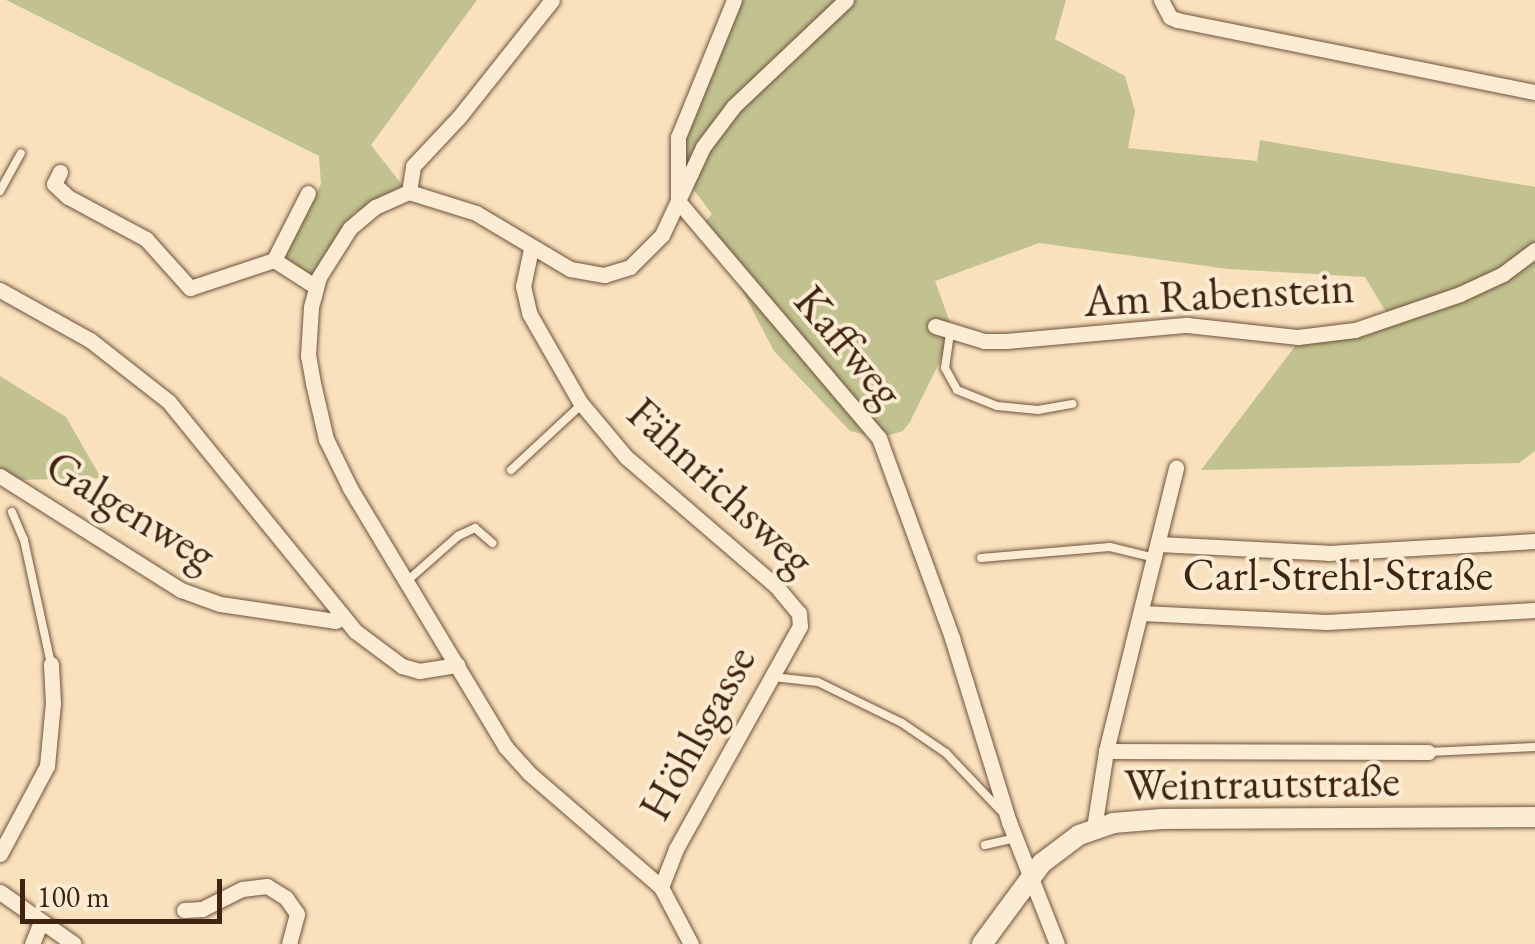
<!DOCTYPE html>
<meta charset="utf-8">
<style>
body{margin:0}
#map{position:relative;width:1535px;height:944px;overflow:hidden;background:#fae1bd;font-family:"EB Garamond",serif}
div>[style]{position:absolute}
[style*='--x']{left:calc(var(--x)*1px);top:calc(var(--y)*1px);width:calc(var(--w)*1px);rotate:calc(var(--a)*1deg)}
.green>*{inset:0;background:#c1c28f}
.roads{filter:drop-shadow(0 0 2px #6f523d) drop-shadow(0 0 2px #6f523d)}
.lane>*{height:8px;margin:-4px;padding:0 4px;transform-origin:4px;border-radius:4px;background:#fcecd4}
.street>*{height:15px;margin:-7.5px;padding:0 7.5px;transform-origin:7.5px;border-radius:7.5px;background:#fcecd4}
.secondary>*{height:20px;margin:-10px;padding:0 10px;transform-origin:10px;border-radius:10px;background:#fcecd4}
span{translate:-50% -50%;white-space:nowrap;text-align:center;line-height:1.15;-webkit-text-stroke:8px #fcecd4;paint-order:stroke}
.street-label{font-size:45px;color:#412312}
.scale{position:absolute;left:20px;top:879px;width:202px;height:45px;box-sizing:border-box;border:5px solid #412312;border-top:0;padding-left:12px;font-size:30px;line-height:35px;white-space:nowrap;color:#412312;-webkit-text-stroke:8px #fcecd4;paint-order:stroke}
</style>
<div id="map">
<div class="green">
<i style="clip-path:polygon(6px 0,477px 0,371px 145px,403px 186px,354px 213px,311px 278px,283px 256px,321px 184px,319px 156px)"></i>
<i style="clip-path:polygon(738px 0,1066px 0,1055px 39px,1125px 76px,1135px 111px,1128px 148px,1257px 161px,1260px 140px,1535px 187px,1535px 451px,1519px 463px,1201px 470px,1299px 341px,1389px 317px,1365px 277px,1228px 269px,1039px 243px,935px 281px,953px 331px,948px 331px,943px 355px,910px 422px,903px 431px,879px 438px,850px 431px,774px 351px,706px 221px,712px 214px,681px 173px,688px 116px)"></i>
<i style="clip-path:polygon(0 376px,66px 417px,101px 478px,16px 480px,0 470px)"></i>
</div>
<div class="roads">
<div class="lane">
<i style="--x:0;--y:191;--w:43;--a:-61.1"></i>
<i style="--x:950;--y:333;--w:35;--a:98"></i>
<i style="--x:945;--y:368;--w:25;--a:61"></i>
<i style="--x:957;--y:390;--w:43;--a:21.8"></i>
<i style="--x:997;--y:406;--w:41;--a:5.6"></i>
<i style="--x:1038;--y:410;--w:35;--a:-10"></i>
<i style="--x:511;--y:470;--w:97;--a:-42.9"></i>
<i style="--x:12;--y:512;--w:30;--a:67"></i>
<i style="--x:24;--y:540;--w:127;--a:77.7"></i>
<i style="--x:981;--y:558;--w:129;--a:-4.9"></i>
<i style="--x:1110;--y:547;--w:46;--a:13.7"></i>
<i style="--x:407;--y:581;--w:68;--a:-41.4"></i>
<i style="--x:458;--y:536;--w:19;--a:-25"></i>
<i style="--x:475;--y:528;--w:23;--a:41"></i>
<i style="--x:773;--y:677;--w:45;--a:6.3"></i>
<i style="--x:818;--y:682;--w:93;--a:26"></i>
<i style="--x:902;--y:723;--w:53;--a:34.3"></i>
<i style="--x:946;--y:753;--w:79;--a:46.5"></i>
<i style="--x:1428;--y:752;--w:107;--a:-2.7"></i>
<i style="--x:985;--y:845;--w:31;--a:-13"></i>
</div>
<div class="street">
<i style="--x:734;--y:0;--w:148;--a:112.2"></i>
<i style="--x:678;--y:137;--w:64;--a:90"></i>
<i style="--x:678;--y:201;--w:311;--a:49.7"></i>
<i style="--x:879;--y:438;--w:213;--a:69.9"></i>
<i style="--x:952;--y:638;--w:193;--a:72.8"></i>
<i style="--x:1009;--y:822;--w:131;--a:68.5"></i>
<i style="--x:1161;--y:0;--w:19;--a:62"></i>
<i style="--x:1170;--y:17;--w:8;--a:23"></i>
<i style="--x:1177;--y:20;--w:365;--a:11.4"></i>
<i style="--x:60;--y:172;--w:13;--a:117"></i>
<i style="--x:54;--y:184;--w:19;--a:43"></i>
<i style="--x:68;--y:197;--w:89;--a:28.3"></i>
<i style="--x:146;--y:239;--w:66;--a:48.1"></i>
<i style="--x:190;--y:288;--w:89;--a:-18.4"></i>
<i style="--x:274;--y:260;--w:50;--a:32.7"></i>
<i style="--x:409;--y:192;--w:26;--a:-81"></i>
<i style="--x:413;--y:166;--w:67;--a:-46.8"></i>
<i style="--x:459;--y:117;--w:149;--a:-51.5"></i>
<i style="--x:531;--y:249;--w:38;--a:102"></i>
<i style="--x:523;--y:286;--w:28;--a:77"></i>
<i style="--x:529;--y:313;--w:103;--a:60.2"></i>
<i style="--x:580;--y:402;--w:72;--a:50.1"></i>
<i style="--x:626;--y:457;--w:198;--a:40.7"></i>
<i style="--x:776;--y:586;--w:35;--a:50"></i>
<i style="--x:799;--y:613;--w:13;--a:86"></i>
<i style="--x:800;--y:626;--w:255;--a:119.1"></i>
<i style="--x:676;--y:849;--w:41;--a:111.5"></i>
<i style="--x:274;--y:260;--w:75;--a:-63.1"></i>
<i style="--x:0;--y:290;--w:103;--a:29.1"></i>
<i style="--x:90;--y:340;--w:100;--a:38.1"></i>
<i style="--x:169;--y:402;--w:295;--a:50.9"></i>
<i style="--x:355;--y:631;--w:59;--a:36.7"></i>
<i style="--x:402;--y:666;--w:18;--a:16"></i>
<i style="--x:419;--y:671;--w:39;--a:-9"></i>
<i style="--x:935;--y:326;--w:51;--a:17"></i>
<i style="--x:984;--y:341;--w:22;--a:0"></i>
<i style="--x:1006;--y:341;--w:182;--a:-5.1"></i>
<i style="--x:1187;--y:325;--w:112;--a:6.2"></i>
<i style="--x:1298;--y:337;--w:57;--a:-7"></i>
<i style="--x:1355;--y:330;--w:111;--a:-18.9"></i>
<i style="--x:1460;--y:294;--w:47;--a:-24.9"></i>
<i style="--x:1503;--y:274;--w:40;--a:-37"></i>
<i style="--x:0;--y:476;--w:214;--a:32.2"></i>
<i style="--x:181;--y:590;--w:41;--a:19.7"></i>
<i style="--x:220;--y:604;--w:116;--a:8.4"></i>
<i style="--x:335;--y:621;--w:9;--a:-21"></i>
<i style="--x:1159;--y:544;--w:169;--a:3"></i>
<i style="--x:1328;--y:553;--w:207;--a:-3.3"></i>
<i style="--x:1142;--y:613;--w:185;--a:2.8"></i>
<i style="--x:1327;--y:622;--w:208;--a:-3.3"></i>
<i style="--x:1106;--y:751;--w:322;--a:0.2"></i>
<i style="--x:1094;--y:828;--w:78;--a:-81.1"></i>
<i style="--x:1106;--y:751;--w:292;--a:-76.1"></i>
<i style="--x:0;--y:854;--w:100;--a:-61.9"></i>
<i style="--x:47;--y:766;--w:63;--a:-84.6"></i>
<i style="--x:53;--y:703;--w:39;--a:-93"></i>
<i style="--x:0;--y:892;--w:90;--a:35.1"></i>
<i style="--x:184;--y:910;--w:18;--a:-3"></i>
<i style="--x:202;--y:909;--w:45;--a:-26.6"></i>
<i style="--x:242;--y:889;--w:25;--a:-7"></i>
<i style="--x:267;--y:886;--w:22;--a:32"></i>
<i style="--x:286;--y:898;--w:19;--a:55"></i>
<i style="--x:297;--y:914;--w:31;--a:105"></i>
<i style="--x:32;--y:944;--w:24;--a:-68"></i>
<i style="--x:691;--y:944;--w:64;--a:-117.8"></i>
<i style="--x:661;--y:887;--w:174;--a:-139.2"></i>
<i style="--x:529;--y:773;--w:36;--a:-132"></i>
<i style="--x:505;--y:746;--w:301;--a:-121"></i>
<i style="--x:350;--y:488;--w:55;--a:-116.1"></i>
<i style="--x:326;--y:439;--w:57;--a:-103.1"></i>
<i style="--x:313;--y:383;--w:27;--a:-100"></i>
<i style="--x:308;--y:356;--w:49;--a:-86.5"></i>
<i style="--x:311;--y:307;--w:31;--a:-75"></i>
<i style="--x:319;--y:277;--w:58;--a:-57.7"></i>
<i style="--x:350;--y:228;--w:33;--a:-40"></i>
<i style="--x:375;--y:207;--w:37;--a:-24"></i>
<i style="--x:409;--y:192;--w:70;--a:17.4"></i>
<i style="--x:476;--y:213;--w:109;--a:30.8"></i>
<i style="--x:570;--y:269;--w:35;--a:10"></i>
<i style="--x:604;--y:275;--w:27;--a:-17"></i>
<i style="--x:630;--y:267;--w:45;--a:-45"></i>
<i style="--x:662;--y:235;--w:97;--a:-65"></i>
<i style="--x:703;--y:147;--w:51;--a:-52.9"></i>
<i style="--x:734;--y:106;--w:154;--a:-43.4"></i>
</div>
<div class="secondary">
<i style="--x:982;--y:944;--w:101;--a:-53.5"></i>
<i style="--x:1042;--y:863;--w:46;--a:-37.1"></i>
<i style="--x:1079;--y:835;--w:36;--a:-19"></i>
<i style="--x:1113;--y:823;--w:49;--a:-4.7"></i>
<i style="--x:1162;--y:819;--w:373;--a:-0.3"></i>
</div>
</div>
<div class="street-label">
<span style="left:1219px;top:294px;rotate:-3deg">Am Rabenstein</span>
<span style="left:849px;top:346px;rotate:50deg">Kaffweg</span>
<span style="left:721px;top:486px;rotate:43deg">Fähnrichsweg</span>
<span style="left:131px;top:510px;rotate:31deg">Galgenweg</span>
<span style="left:1338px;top:575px">Carl-Strehl-Straße</span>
<span style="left:697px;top:733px;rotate:-61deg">Höhlsgasse</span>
<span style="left:1262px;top:783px;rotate:-1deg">Weintrautstraße</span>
</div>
<div class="scale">100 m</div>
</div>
